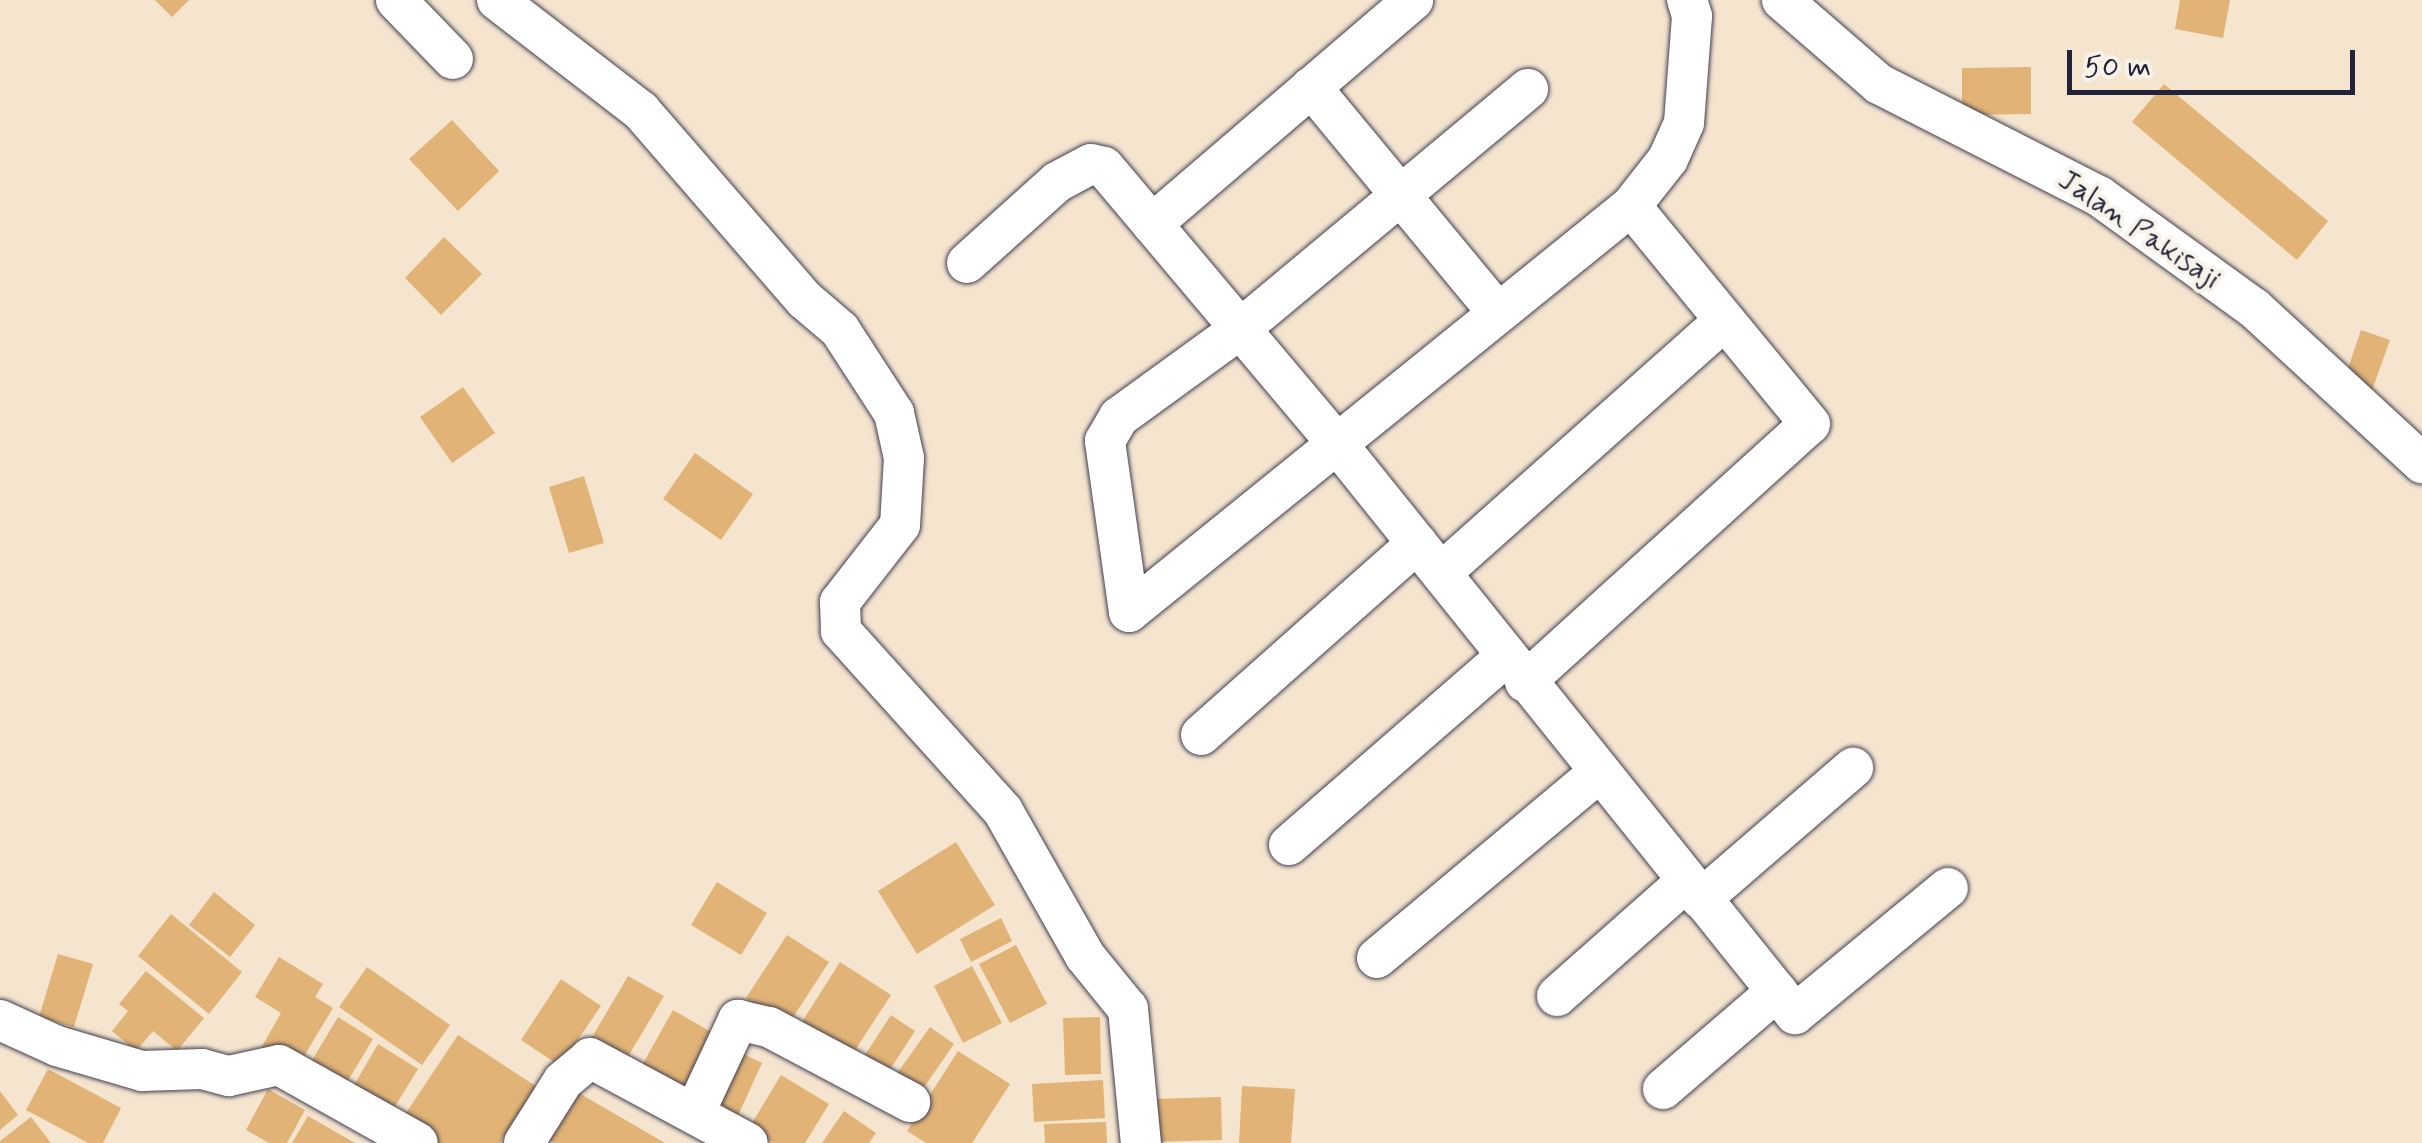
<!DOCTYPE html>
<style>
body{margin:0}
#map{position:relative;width:2422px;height:1143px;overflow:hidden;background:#f5e5cf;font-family:Mynerve,sans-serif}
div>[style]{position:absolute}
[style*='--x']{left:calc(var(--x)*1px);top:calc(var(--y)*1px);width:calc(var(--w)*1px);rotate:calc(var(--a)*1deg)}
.building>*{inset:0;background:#e1b376}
.roads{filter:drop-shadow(0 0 2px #423f51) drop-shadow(0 0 2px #423f51)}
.minor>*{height:40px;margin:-20px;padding:0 20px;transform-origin:20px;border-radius:20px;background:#fff}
span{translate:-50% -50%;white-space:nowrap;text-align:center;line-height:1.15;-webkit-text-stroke:8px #f7f3e8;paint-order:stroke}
.street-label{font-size:30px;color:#22223b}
.scale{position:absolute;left:2067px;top:50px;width:288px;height:45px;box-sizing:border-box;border:5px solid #22223b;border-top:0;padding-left:12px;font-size:30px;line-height:35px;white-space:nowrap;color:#22223b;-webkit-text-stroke:8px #f7f3e8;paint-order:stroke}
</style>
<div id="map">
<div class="building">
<i style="clip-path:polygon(155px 0,189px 0,172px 17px)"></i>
<i style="clip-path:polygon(2180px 0,2230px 0,2223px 38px,2175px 29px)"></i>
<i style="clip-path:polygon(2031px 67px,2031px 114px,1962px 115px,1962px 68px)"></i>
<i style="clip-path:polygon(2164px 84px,2328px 221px,2297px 260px,2132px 122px)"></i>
<i style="clip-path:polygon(452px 120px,499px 171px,458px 211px,409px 159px)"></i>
<i style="clip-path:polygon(444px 237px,482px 274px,441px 315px,405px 278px)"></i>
<i style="clip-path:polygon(2361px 330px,2390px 340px,2371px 393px,2343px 383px)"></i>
<i style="clip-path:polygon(463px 387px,495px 433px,452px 463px,420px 417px)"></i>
<i style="clip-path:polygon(695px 453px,753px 494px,721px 540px,663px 499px)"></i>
<i style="clip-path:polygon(584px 476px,604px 543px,569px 553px,549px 487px)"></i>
<i style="clip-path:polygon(956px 842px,995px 905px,917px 954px,878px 891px)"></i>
<i style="clip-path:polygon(717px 882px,767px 913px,741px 955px,691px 925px)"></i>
<i style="clip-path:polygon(214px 892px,255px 925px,230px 957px,189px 925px)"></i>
<i style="clip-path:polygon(171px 914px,242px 972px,209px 1014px,138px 956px)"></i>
<i style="clip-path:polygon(1001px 918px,1012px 941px,971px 962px,960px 939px)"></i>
<i style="clip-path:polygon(787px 935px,829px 962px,788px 1025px,746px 998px)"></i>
<i style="clip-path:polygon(1016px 945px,1047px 1004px,1010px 1023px,979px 964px)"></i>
<i style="clip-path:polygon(58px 954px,93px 964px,74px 1027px,39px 1017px)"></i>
<i style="clip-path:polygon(279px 957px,323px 984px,315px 997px,333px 1008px,295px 1071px,260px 1050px,281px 1013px,255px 997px)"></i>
<i style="clip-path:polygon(840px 962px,891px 995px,850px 1058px,800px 1025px)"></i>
<i style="clip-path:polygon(972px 966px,1002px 1023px,963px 1043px,934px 986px)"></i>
<i style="clip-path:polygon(367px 967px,450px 1025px,422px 1065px,339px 1007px)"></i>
<i style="clip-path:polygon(146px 971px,204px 1018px,177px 1051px,153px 1031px,136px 1051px,112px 1031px,128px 1011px,119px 1004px)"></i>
<i style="clip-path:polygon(628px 976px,664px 996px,626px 1060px,591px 1039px)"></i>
<i style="clip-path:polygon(561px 979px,601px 1006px,560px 1066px,521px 1040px)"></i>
<i style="clip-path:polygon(673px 1010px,720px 1037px,688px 1094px,641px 1067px)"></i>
<i style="clip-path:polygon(891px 1015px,915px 1031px,884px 1079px,859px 1064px)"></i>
<i style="clip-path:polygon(338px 1017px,373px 1039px,340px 1094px,305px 1072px)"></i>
<i style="clip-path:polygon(1100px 1017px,1101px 1074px,1065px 1075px,1063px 1018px)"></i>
<i style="clip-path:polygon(930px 1027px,954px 1044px,920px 1093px,896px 1075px)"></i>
<i style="clip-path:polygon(458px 1035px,537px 1087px,500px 1143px,437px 1143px,402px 1119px)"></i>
<i style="clip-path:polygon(378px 1044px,418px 1069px,386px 1121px,347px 1097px)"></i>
<i style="clip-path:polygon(729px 1047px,762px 1063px,736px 1120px,704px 1105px)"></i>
<i style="clip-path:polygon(958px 1051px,1010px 1084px,972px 1143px,926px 1143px,907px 1131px)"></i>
<i style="clip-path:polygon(48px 1069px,121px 1108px,103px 1143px,88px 1143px,26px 1110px)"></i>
<i style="clip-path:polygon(781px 1075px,829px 1104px,805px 1143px,773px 1143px,749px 1128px)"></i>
<i style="clip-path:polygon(1103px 1080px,1105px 1118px,1034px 1122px,1032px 1084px)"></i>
<i style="clip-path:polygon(565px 1085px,665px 1143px,554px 1143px,537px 1133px)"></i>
<i style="clip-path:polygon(1242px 1086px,1295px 1089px,1291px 1143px,1239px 1143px)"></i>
<i style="clip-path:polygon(268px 1089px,305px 1110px,287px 1143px,269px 1143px,246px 1130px)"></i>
<i style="clip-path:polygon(0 1091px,18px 1115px,0 1130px)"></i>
<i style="clip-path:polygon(1221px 1097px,1222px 1140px,1153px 1142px,1152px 1099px)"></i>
<i style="clip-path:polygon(844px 1111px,876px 1133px,869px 1143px,822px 1143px)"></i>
<i style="clip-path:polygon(308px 1116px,355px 1143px,292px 1143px)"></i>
<i style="clip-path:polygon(31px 1117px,51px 1143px,0 1143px,0 1141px)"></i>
<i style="clip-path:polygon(1106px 1122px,1107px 1143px,1045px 1143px,1044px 1124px)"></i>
</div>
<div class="roads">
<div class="minor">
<i style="--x:396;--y:0;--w:82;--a:46"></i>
<i style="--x:497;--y:0;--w:182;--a:37.6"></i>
<i style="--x:641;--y:111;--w:250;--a:49.1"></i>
<i style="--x:805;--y:300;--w:46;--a:40.6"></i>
<i style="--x:840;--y:330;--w:99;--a:57"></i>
<i style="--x:894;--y:413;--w:46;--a:77.5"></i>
<i style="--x:904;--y:458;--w:67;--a:93.4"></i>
<i style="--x:900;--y:525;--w:98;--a:127.9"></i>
<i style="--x:840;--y:602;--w:29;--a:88"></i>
<i style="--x:841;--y:631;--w:242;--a:48"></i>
<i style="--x:1003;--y:811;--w:167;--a:60.5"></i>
<i style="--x:1085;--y:956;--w:68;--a:50.9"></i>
<i style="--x:1128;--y:1009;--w:135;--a:84.5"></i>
<i style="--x:1782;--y:0;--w:128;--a:40.9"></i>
<i style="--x:1879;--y:84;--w:247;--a:27"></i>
<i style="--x:2099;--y:196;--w:191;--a:35.9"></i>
<i style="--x:2254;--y:308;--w:229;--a:42.7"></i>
<i style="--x:1311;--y:87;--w:292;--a:50.4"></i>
<i style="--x:1152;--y:224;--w:344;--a:-40.6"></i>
<i style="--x:967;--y:263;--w:121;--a:-42"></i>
<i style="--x:1057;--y:182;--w:38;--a:-28"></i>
<i style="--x:1091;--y:164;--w:13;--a:13"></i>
<i style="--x:1104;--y:167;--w:363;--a:49.9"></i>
<i style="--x:1338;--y:445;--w:730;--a:51.23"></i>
<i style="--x:1795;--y:1014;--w:198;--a:-39.5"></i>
<i style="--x:1441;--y:573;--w:379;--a:-41.7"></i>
<i style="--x:1129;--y:612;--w:646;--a:-38.96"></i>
<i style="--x:1631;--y:206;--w:60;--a:-51.8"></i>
<i style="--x:1668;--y:159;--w:39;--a:-66"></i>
<i style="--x:1684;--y:123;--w:107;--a:-85.7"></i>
<i style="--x:1692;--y:16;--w:17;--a:-107"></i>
<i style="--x:1129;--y:612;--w:173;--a:-98"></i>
<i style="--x:1105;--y:441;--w:28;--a:-60"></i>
<i style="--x:1119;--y:417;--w:150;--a:-36"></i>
<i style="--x:1240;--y:329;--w:375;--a:-39.8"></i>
<i style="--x:1525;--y:682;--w:384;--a:-42.2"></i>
<i style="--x:1810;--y:424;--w:282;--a:-129.4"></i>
<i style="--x:1201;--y:735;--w:289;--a:-41.6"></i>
<i style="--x:1289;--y:845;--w:286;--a:-41"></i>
<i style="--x:1701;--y:899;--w:201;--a:-40.8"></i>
<i style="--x:1377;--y:958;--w:287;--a:-39.9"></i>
<i style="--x:1557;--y:996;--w:172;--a:-41.5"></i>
<i style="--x:0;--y:1020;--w:63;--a:24.5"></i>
<i style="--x:57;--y:1046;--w:89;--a:16.4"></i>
<i style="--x:142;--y:1071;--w:60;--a:-1.9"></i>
<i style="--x:202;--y:1069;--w:28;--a:15"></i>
<i style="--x:229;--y:1076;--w:51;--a:-12.4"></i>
<i style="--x:279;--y:1065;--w:159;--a:29.3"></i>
<i style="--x:1663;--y:1089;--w:150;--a:-40.7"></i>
<i style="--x:695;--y:1112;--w:102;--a:-64.9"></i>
<i style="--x:738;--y:1020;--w:32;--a:13"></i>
<i style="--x:769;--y:1027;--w:160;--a:28"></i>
<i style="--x:524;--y:1143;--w:73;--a:-57.8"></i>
<i style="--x:563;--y:1081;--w:35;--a:-40"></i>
<i style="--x:590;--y:1058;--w:179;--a:28.3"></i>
</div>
</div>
<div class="street-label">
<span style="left:2139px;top:230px;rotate:34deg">Jalan Pakisaji</span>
</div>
<div class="scale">50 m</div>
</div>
